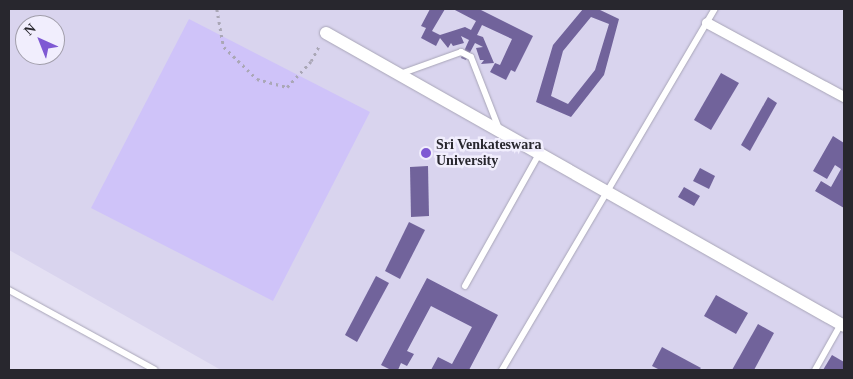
<!DOCTYPE html>
<style>
body{margin:0}
#map{position:relative;width:853px;height:379px;overflow:hidden;background:#e4e0f3;font-family:"Times New Roman",serif}
div>[style]{position:absolute}
[style*='--x']{left:calc(var(--x)*1px);top:calc(var(--y)*1px);width:calc(var(--w)*1px);rotate:calc(var(--a)*1deg)}
.built>*{inset:0;background:#d9d4ee}
.green>*{inset:0;background:#cfc3f9}
.building>*{inset:0;background:#71639b}
.path>*{height:2.5px;margin-top:-1.25px;transform-origin:0;background:repeating-linear-gradient(90deg,#aaa7b6 0 2.5px,transparent 0 6.5px)}
.roads{filter:drop-shadow(0 0 1px #a8a5b7) drop-shadow(0 0 1px #a8a5b7)}
.service>*{height:6px;margin:-3px;padding:0 3px;transform-origin:3px;border-radius:3px;background:#fff}
.pedestrian>*{height:10px;margin:-5px;padding:0 5px;transform-origin:5px;border-radius:5px;background:#fff}
.minor>*{height:12px;margin:-6px;padding:0 6px;transform-origin:6px;border-radius:6px;background:#fff}
.dots>*{width:14px;height:14px;translate:-50% -50%;box-sizing:border-box;border:2px solid #f1eefd;border-radius:50%}
span{translate:-50% -50%;white-space:nowrap;text-align:center;line-height:1.15;-webkit-text-stroke:5px #f1eefd;paint-order:stroke}
.poi-label{font-size:14px;color:#28272e;font-weight:700}
.left{translate:0 -50%;text-align:left}
.frame{position:absolute;inset:0;border:10px solid #28272e;pointer-events:none}
.north{position:absolute;left:15px;top:15px;width:50px;height:50px;box-sizing:border-box;background:#f1eefd;border:1px solid #a19eaa;border-radius:50%;rotate:316deg;font-size:14px;font-weight:700;line-height:20px;text-align:center;color:#28272e}
.north::after{content:'';display:block;margin:auto;width:18px;height:22px;background:#7f59d3;clip-path:polygon(50% 0,100% 100%,50% 72%,0 100%)}
</style>
<div id="map">
<div class="built">
<i style="clip-path:polygon(evenodd,9px 9px,844px 9px,844px 370px,221px 370px,9px 250px,9px 9px,25px 25px,55px 25px,55px 55px,25px 55px,25px 25px)"></i>
</div>
<div class="green">
<i style="clip-path:polygon(189px 19px,370px 112px,273px 301px,91px 208px)"></i>
</div>
<div class="building">
<i style="clip-path:polygon(430px 9px,445px 9px,432px 31px,440px 35px,465px 27px,471px 30px,476px 21px,453px 9px,479px 9px,533px 36px,515px 72px,511px 70px,506px 80px,490px 72px,495px 63px,500px 65px,512px 39px,482px 25px,477px 35px,483px 37px,494px 63px,481px 64px,484px 60px,480px 60px,476px 48px,483px 47px,475px 43px,466px 60px,461px 58px,469px 40px,461px 36px,464px 43px,453px 46px,451px 43px,448px 48px,440px 38px,436px 46px,421px 38px,426px 28px,421px 26px)"></i>
<i style="clip-path:polygon(evenodd,583px 9px,598px 9px,619px 19px,604px 75px,571px 117px,536px 102px,553px 45px,583px 9px,591px 17px,609px 24px,595px 70px,568px 104px,551px 96px,563px 51px,591px 17px)"></i>
<i style="clip-path:polygon(721px 73px,739px 83px,711px 130px,694px 120px)"></i>
<i style="clip-path:polygon(768px 97px,777px 103px,750px 151px,741px 145px)"></i>
<i style="clip-path:polygon(833px 136px,844px 143px,844px 208px,815px 191px,821px 181px,831px 187px,841px 169px,835px 165px,827px 179px,813px 171px)"></i>
<i style="clip-path:polygon(428px 166px,429px 216px,411px 217px,410px 167px)"></i>
<i style="clip-path:polygon(700px 168px,715px 176px,709px 189px,693px 181px)"></i>
<i style="clip-path:polygon(684px 187px,700px 196px,694px 206px,678px 197px)"></i>
<i style="clip-path:polygon(409px 222px,425px 230px,400px 279px,385px 271px)"></i>
<i style="clip-path:polygon(376px 276px,389px 283px,357px 342px,345px 335px)"></i>
<i style="clip-path:polygon(427px 278px,498px 315px,469px 370px,431px 370px,438px 357px,452px 364px,472px 327px,431px 306px,407px 351px,414px 354px,407px 366px,401px 363px,398px 370px,391px 370px,381px 365px)"></i>
<i style="clip-path:polygon(716px 295px,748px 313px,736px 334px,704px 316px)"></i>
<i style="clip-path:polygon(758px 324px,774px 333px,754px 370px,732px 370px)"></i>
<i style="clip-path:polygon(662px 347px,701px 368px,699px 370px,660px 370px,652px 366px)"></i>
<i style="clip-path:polygon(832px 355px,844px 362px,844px 370px,823px 370px)"></i>
</div>
<div class="path">
<i style="--x:217;--y:9;--w:39;--a:80"></i>
<i style="--x:224;--y:47;--w:46;--a:44.1"></i>
<i style="--x:257;--y:79;--w:31;--a:15"></i>
<i style="--x:287;--y:87;--w:35;--a:-47"></i>
<i style="--x:311;--y:61;--w:19;--a:-62"></i>
</div>
<div class="roads">
<div class="service">
<i style="--x:400;--y:74;--w:65;--a:-19.8"></i>
<i style="--x:461;--y:52;--w:11;--a:27"></i>
<i style="--x:471;--y:57;--w:77;--a:68.7"></i>
<i style="--x:465;--y:286;--w:151;--a:-60.7"></i>
<i style="--x:9;--y:290;--w:166;--a:28.7"></i>
<i style="--x:502;--y:370;--w:419;--a:-59.5"></i>
<i style="--x:815;--y:370;--w:55;--a:-60.6"></i>
</div>
<div class="pedestrian">
<i style="--x:707;--y:23;--w:156;--a:28.4"></i>
</div>
<div class="minor">
<i style="--x:326;--y:33;--w:595;--a:29.49"></i>
</div>
</div>
<div class="dots">
<i style="left:426px;top:153px;background:#7f59d3"></i>
</div>
<div class="poi-label">
<span class="left" style="left:436px;top:153px">Sri Venkateswara<br>University</span>
</div>
<div class="frame"></div>
<div class="north">N</div>
</div>
